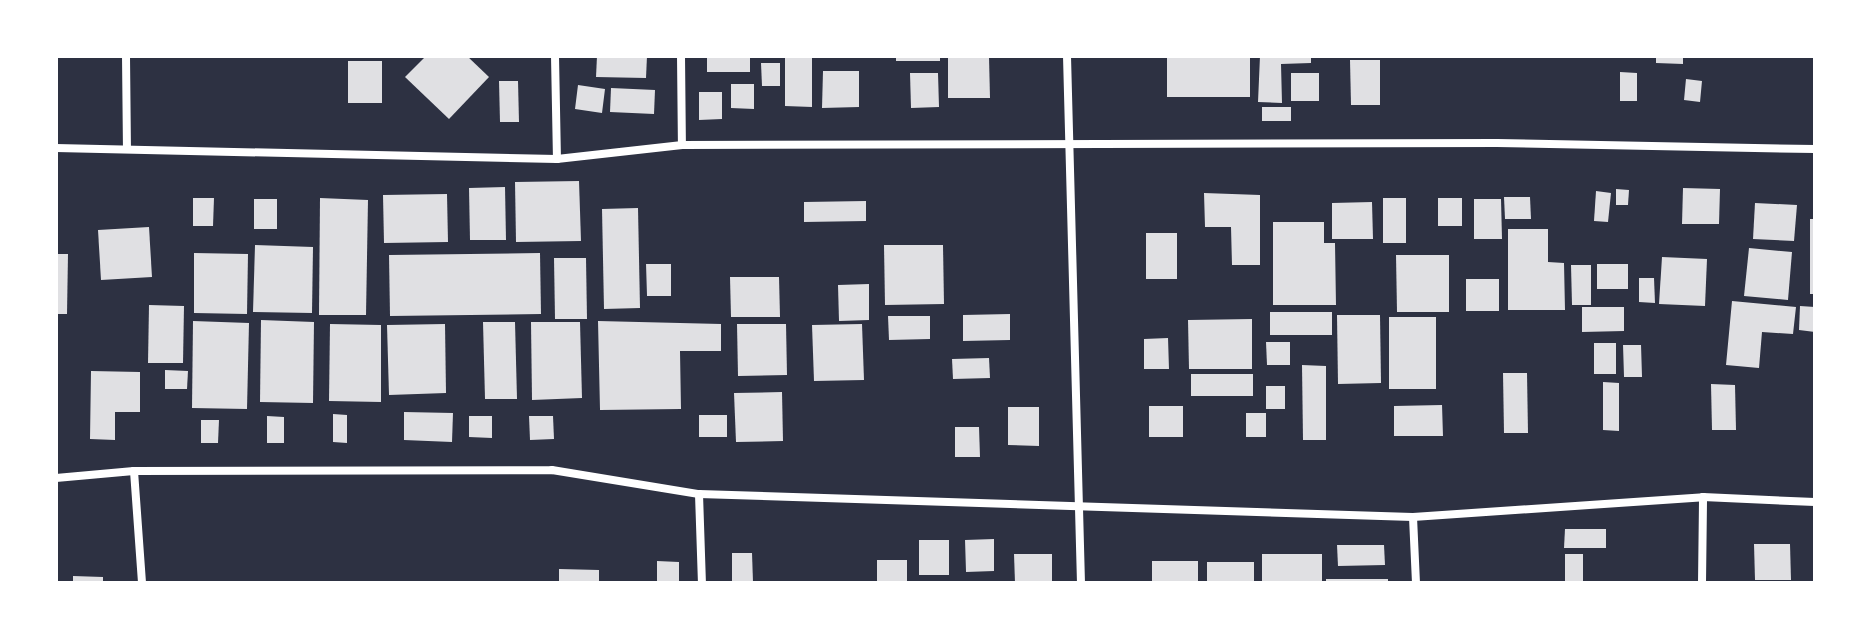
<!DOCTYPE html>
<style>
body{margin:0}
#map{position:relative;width:1871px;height:639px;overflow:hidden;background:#2d3142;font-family:Montserrat,sans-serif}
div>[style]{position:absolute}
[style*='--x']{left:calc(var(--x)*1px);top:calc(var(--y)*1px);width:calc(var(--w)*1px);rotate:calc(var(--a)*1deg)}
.building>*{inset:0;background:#e0e0e3}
.minor>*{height:8px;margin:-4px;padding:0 4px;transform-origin:4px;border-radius:4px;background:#fff}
span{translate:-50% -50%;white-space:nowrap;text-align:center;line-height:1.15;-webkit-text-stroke:6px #fff;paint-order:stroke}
.frame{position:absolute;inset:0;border:58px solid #fff;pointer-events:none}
</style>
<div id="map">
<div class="building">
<i style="clip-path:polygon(426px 56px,467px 56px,489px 77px,449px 119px,405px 77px)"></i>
<i style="clip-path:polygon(597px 56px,647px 56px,646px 78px,596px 77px)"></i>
<i style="clip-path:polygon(707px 56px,750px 56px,750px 72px,707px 72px)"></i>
<i style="clip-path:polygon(785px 56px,812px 56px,812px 107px,785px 106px)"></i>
<i style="clip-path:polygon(896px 56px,940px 56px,940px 61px,896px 61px)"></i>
<i style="clip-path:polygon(1167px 56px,1250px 56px,1250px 97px,1167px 97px)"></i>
<i style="clip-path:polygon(1260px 56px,1311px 56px,1311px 63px,1281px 64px,1282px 103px,1258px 102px)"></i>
<i style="clip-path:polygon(1656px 56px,1683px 56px,1683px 64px,1656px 63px)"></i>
<i style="clip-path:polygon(948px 57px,989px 57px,990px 98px,948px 98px)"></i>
<i style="clip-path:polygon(1350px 60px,1380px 60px,1380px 105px,1351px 105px)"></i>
<i style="clip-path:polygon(348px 61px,382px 61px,382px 103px,348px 103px)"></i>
<i style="clip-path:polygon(761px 63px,780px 63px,780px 86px,762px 86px)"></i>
<i style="clip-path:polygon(823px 71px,859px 71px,859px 107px,822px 108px)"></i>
<i style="clip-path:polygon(1620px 72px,1637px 73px,1637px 101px,1620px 101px)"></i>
<i style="clip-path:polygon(910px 73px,938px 73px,939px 107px,911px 108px)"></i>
<i style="clip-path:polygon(1291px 73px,1319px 73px,1319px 101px,1291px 101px)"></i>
<i style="clip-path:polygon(1686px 79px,1702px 81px,1700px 102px,1684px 100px)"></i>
<i style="clip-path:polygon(499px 81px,518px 81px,519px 122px,500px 122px)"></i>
<i style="clip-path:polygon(731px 84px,754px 84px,754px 109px,731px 108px)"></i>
<i style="clip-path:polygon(578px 85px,605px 89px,602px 113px,575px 109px)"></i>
<i style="clip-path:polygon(611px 88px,655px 90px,654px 114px,610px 112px)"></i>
<i style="clip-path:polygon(699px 92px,722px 92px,722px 119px,699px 120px)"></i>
<i style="clip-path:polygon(1262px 107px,1291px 107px,1291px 121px,1262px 121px)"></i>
<i style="clip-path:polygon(579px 181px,581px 241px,516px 242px,515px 182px)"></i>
<i style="clip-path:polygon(505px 187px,506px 240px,470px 240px,469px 188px)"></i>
<i style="clip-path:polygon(1683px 188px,1720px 189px,1719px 224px,1682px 224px)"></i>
<i style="clip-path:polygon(1616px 189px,1629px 190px,1628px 205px,1616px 205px)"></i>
<i style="clip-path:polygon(1596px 191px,1611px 193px,1608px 222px,1594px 221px)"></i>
<i style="clip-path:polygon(1204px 193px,1260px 195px,1260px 265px,1232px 265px,1231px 227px,1205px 227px)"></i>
<i style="clip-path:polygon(447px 194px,448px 242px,384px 243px,383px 195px)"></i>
<i style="clip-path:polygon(1504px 197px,1530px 197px,1531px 219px,1505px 219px)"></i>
<i style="clip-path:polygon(193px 198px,214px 198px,213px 226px,193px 226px)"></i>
<i style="clip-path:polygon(320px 198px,368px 200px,366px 315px,319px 315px)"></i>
<i style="clip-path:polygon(1383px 198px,1406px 198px,1406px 243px,1383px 243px)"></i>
<i style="clip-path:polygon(1438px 198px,1462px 198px,1462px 226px,1438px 226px)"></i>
<i style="clip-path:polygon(254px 199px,277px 199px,277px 229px,254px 229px)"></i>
<i style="clip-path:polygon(1474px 199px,1501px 199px,1502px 239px,1474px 239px)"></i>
<i style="clip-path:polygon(866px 201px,866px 221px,804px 222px,804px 202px)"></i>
<i style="clip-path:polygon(1372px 202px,1373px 239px,1332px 239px,1332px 203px)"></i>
<i style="clip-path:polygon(1755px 203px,1797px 205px,1794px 241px,1753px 239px)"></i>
<i style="clip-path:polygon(638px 208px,640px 308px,604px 309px,602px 209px)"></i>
<i style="clip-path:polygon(1810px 219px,1815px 219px,1815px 294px,1810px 294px)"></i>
<i style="clip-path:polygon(1273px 222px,1324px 222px,1324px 243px,1335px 243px,1336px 305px,1273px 305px)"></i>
<i style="clip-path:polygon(149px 227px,152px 277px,101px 280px,98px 230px)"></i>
<i style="clip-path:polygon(1508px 229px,1548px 229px,1548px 262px,1564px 263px,1565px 310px,1508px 310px)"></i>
<i style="clip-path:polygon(1146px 233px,1177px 233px,1177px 279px,1146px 279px)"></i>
<i style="clip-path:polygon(255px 245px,313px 247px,312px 313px,253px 312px)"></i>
<i style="clip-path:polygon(884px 245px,943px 245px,944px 304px,885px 305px)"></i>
<i style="clip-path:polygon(1749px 248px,1792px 252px,1788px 300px,1744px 296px)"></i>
<i style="clip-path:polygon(194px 253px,248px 254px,247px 314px,194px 313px)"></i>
<i style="clip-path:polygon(540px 253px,541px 314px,390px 316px,389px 255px)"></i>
<i style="clip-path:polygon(56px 254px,68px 254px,67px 314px,56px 314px)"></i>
<i style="clip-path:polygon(1396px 255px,1449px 255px,1449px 312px,1397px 312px)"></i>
<i style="clip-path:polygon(1662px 257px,1707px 259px,1705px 306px,1659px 304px)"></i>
<i style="clip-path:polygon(554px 258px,586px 258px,587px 319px,555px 319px)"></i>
<i style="clip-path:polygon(646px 264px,671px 264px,671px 296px,647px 296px)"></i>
<i style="clip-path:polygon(1597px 264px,1628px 264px,1628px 289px,1597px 289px)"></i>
<i style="clip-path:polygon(1571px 265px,1591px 265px,1591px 305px,1572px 305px)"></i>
<i style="clip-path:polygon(730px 277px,779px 277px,780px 317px,731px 317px)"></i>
<i style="clip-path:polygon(1639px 278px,1654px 278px,1655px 303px,1639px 302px)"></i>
<i style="clip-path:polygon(1466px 279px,1499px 279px,1499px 311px,1466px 311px)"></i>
<i style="clip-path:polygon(869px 284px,869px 320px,839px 321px,838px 285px)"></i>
<i style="clip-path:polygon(1732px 301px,1796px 307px,1793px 334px,1762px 332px,1759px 368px,1726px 365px)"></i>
<i style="clip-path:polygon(149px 305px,184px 306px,183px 363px,148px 363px)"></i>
<i style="clip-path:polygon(1800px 306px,1815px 307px,1815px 332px,1799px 330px)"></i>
<i style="clip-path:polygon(1582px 307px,1624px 307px,1624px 331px,1582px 332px)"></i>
<i style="clip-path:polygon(1270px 312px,1332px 312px,1332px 335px,1270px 335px)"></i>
<i style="clip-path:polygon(1010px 314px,1010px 340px,963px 341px,963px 315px)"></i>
<i style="clip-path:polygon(1337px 315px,1380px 315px,1381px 383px,1338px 384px)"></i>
<i style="clip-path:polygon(888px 316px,930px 316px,930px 339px,889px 340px)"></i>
<i style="clip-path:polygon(1389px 317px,1436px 317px,1436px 389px,1389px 389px)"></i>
<i style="clip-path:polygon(1252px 319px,1252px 369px,1189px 369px,1188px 320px)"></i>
<i style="clip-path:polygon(261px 320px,314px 322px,313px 403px,260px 402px)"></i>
<i style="clip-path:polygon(193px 321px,249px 323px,247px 409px,192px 408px)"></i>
<i style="clip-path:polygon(598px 321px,721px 324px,721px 351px,680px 351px,681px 409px,600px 410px)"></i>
<i style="clip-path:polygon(483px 322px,515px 322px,517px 399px,485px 399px)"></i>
<i style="clip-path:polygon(531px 322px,580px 322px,582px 398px,532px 400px)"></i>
<i style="clip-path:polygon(330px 324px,381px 325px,381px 402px,329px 401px)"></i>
<i style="clip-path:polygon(445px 324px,446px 393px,389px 395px,387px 325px)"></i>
<i style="clip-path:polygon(737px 324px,786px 324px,787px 375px,738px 376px)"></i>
<i style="clip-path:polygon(862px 324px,864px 380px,814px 381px,812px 325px)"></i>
<i style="clip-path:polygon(1168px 338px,1169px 369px,1144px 369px,1144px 339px)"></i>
<i style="clip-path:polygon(1266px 342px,1290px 342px,1290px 365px,1267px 365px)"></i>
<i style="clip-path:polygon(1594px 343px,1616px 343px,1616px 374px,1594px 374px)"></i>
<i style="clip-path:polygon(1623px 345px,1641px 345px,1642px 377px,1624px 377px)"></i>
<i style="clip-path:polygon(989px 358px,990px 378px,953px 379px,952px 359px)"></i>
<i style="clip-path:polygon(1302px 365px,1326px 366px,1326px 440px,1303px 440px)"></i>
<i style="clip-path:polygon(165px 370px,188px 371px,187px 389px,165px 389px)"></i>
<i style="clip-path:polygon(91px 371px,140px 372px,140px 412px,115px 412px,115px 440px,90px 439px)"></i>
<i style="clip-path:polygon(1503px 373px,1527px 373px,1528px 433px,1504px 433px)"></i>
<i style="clip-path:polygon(1191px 374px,1253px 374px,1253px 396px,1191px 396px)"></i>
<i style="clip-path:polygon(1603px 382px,1619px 383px,1619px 431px,1603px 430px)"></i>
<i style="clip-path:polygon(1711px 384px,1735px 385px,1736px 430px,1712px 430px)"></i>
<i style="clip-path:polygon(1266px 386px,1285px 386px,1285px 409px,1266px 409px)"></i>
<i style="clip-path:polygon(782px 392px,783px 441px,736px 442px,734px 393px)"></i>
<i style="clip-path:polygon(1442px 405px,1443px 436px,1394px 436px,1394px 406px)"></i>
<i style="clip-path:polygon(1149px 406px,1183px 406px,1183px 437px,1149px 437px)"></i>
<i style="clip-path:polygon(1008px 407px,1039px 407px,1039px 446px,1008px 445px)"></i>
<i style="clip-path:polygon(404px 412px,453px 413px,452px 442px,404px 440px)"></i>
<i style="clip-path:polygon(1246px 413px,1266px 413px,1266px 437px,1246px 437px)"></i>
<i style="clip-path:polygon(333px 414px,347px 415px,347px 443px,333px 442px)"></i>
<i style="clip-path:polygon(699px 415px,727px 415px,727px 437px,699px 437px)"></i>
<i style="clip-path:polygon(267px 416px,284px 417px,284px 443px,267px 443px)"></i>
<i style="clip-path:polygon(469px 416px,492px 416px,492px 438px,469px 437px)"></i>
<i style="clip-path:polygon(529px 416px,553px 416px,554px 439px,530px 440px)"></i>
<i style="clip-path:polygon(201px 420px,219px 420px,218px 443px,201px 443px)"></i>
<i style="clip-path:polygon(955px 427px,979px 427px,980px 457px,955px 457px)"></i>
<i style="clip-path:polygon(1565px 529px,1606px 529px,1606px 548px,1564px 548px)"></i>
<i style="clip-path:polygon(994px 539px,994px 571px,966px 572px,965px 540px)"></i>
<i style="clip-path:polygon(919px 540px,949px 540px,949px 575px,919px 575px)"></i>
<i style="clip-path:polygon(1754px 544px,1790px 544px,1791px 580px,1755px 580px)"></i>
<i style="clip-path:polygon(1337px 545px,1384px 545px,1385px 565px,1338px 566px)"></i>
<i style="clip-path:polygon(732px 553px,752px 553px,753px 582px,732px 582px)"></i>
<i style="clip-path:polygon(1014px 554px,1052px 554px,1052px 583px,1015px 583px)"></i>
<i style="clip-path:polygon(1262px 554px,1322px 554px,1322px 583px,1262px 583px)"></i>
<i style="clip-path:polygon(1565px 554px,1583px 554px,1583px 583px,1565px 583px)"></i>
<i style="clip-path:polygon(877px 560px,907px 560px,907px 583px,877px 583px)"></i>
<i style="clip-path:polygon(657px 561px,679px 562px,679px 583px,657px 583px)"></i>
<i style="clip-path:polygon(1152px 561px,1198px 561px,1198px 583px,1152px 583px)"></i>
<i style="clip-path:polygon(1207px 562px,1254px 562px,1254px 583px,1207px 583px)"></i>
<i style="clip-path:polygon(559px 569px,599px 570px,599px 583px,559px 583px)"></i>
<i style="clip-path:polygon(73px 576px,103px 577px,103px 583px,73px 583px)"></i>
<i style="clip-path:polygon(1326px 579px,1388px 579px,1388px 583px,1326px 583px)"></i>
</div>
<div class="minor">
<i style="--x:126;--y:56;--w:92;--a:89.4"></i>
<i style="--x:555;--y:56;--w:103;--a:88.9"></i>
<i style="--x:681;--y:56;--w:89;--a:89.4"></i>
<i style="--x:1067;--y:56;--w:527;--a:88.48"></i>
<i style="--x:56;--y:148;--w:501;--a:1.26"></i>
<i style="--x:557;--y:159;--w:126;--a:-6.4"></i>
<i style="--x:682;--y:145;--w:815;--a:-0.14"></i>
<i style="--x:1497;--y:143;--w:318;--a:1.1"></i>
<i style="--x:134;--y:471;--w:112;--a:85.9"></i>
<i style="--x:56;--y:478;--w:78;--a:-5.1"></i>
<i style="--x:134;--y:471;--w:418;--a:-0.1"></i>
<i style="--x:552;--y:470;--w:149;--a:9.3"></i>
<i style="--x:699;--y:494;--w:714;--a:1.85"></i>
<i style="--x:1413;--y:517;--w:291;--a:-3.9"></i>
<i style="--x:1703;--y:497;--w:112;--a:2.6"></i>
<i style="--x:699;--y:494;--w:89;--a:88.1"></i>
<i style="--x:1413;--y:517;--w:66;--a:87.4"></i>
<i style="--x:1702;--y:583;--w:86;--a:-89.3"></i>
</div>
<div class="frame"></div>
</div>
